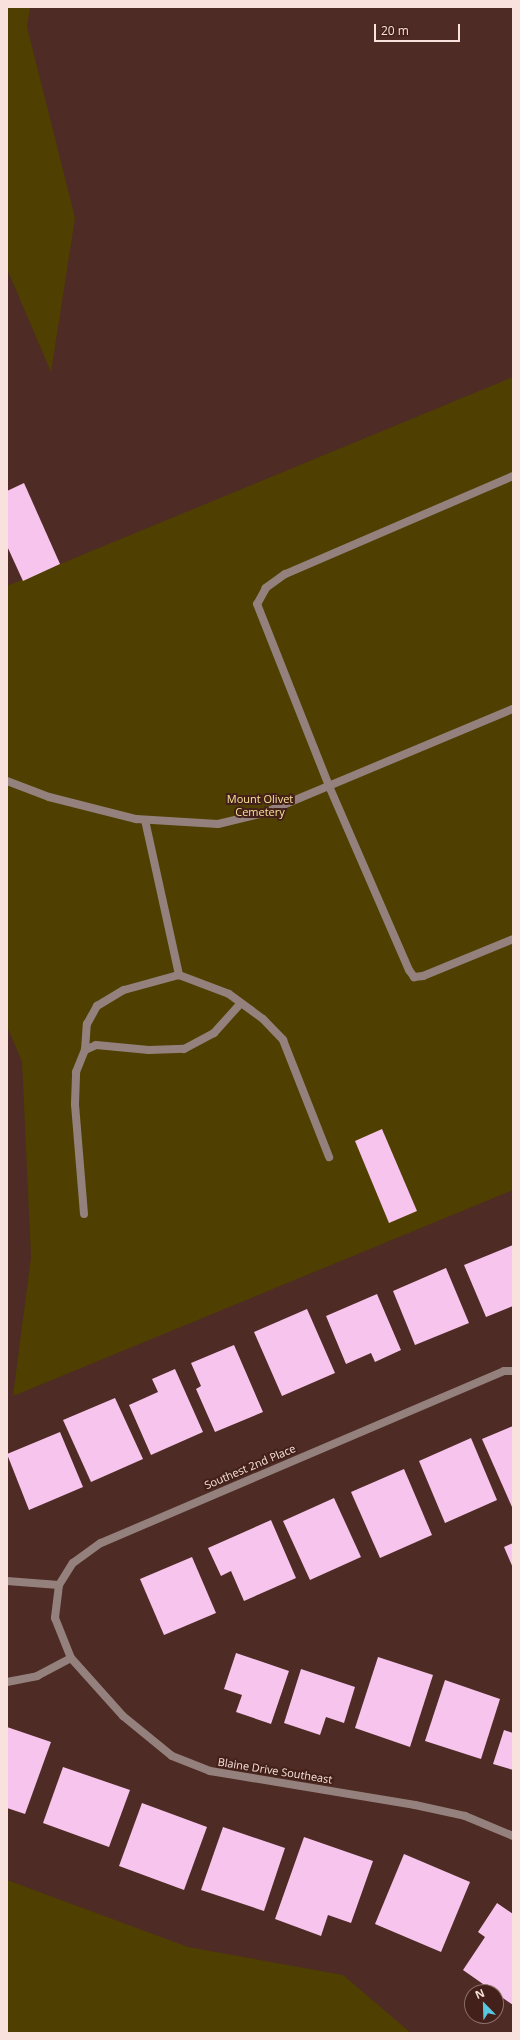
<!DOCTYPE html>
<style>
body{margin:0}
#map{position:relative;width:520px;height:2040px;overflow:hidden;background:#4e2b24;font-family:"Open Sans",sans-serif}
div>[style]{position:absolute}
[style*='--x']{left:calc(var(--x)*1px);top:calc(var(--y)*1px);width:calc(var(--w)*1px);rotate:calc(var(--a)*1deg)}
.green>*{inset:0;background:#4f3f00}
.building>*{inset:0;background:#f6c4ec}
.lane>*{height:8px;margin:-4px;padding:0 4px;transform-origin:4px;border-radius:4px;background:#94817d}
.street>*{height:8px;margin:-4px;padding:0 4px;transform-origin:4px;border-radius:4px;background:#94817d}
span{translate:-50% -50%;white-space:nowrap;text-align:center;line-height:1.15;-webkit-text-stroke:4px #43211a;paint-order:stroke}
.park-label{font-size:11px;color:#f9e298}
.street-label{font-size:11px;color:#f9e2dd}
.frame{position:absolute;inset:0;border:8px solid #f9e2dd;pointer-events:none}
.north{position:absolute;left:464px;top:1984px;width:40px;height:40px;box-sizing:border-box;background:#43211a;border:1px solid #8c6e68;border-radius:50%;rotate:337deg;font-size:11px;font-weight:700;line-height:16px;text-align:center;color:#f9e2dd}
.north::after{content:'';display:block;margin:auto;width:14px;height:18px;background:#56c9e1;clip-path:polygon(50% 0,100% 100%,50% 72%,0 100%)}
.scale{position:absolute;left:374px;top:24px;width:86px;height:18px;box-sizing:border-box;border:2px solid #f9e2dd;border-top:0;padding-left:5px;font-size:12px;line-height:14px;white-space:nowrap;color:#f9e2dd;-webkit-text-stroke:3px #43211a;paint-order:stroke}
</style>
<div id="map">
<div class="green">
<i style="clip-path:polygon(7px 7px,30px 7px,27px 27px,75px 218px,51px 372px,7px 269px)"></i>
<i style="clip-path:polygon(513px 377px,513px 1190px,13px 1396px,31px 1257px,22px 1062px,7px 1026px,7px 586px)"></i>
<i style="clip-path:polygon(7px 1880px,188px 1947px,343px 1975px,411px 2033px,7px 2033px)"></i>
</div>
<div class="building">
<i style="clip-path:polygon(24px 483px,60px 564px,23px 581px,7px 546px,7px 491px)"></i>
<i style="clip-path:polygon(382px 1129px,417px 1211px,389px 1223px,355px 1141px)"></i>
<i style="clip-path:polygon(513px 1245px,513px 1306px,486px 1317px,464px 1265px)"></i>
<i style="clip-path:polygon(446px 1268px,469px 1323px,415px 1345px,393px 1291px)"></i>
<i style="clip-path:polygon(377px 1294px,401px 1350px,375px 1362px,371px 1353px,346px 1364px,326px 1316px)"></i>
<i style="clip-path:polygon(307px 1309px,335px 1373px,282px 1396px,254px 1332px)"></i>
<i style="clip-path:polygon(234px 1345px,263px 1412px,215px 1432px,196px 1389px,201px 1386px,191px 1363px)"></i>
<i style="clip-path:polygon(175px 1369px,203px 1432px,151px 1455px,129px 1405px,158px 1392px,152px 1379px)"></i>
<i style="clip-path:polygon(115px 1398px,143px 1459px,91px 1482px,63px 1420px)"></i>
<i style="clip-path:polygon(513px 1426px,513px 1506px,512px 1507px,482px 1439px)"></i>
<i style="clip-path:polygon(60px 1432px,83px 1487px,29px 1510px,7px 1454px)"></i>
<i style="clip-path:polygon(471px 1438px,497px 1500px,445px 1523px,419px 1461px)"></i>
<i style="clip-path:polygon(404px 1469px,432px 1535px,380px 1558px,351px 1492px)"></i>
<i style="clip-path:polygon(334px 1498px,361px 1557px,310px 1580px,283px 1521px)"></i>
<i style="clip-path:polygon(271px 1520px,296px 1578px,244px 1601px,231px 1571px,221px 1576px,208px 1548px)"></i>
<i style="clip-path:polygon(513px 1543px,513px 1568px,504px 1547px)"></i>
<i style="clip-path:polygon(192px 1557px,216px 1613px,164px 1635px,140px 1579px)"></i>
<i style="clip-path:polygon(236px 1653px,289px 1671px,271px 1724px,236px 1712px,242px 1695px,224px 1689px)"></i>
<i style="clip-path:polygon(378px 1657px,433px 1675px,410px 1747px,355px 1728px)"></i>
<i style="clip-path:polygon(301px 1669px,355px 1687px,344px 1723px,326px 1717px,320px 1735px,284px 1723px)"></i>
<i style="clip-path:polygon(445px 1680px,500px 1699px,481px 1759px,425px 1741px)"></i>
<i style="clip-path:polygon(7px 1727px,51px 1742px,25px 1814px,7px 1808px)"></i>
<i style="clip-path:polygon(504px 1730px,513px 1733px,513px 1770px,493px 1764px)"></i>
<i style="clip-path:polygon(63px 1767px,130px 1790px,109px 1847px,43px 1823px)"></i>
<i style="clip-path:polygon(142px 1803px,207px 1827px,184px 1890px,119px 1866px)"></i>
<i style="clip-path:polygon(223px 1827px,285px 1848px,264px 1911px,201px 1890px)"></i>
<i style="clip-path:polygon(304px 1837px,373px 1861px,351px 1923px,328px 1915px,321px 1936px,275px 1919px)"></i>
<i style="clip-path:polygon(404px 1854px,470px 1882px,441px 1952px,375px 1924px)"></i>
<i style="clip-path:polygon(497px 1903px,513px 1914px,513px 2005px,463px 1970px,485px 1937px,478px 1932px)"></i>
</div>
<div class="lane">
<i style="--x:513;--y:476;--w:248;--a:156.7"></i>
<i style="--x:285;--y:574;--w:24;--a:144"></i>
<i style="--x:266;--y:588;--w:18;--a:119"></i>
<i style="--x:257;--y:604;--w:196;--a:68.4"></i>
<i style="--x:329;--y:786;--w:201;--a:66.5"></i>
<i style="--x:409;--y:970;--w:9;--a:54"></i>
<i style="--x:414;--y:977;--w:9;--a:-6"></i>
<i style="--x:423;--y:976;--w:97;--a:-22.3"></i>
<i style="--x:7;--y:781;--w:45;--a:20.9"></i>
<i style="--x:49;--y:797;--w:90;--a:14.2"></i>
<i style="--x:136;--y:819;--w:82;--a:3.5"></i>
<i style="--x:218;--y:824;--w:47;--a:-13.4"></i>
<i style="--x:264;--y:813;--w:270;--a:-22.7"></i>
<i style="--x:145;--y:820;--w:159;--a:77.6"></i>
<i style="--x:179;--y:975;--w:53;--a:20.8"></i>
<i style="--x:229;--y:994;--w:42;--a:36.3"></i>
<i style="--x:263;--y:1019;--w:29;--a:46"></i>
<i style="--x:283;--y:1040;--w:126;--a:68.5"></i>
<i style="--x:85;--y:1050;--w:26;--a:-86"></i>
<i style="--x:87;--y:1024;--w:21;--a:-61"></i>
<i style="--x:97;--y:1006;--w:31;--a:-31"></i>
<i style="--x:124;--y:990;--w:57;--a:-15.3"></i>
<i style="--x:84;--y:1214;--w:110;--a:-94.7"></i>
<i style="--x:75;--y:1104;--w:32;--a:-88"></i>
<i style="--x:76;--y:1072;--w:24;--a:-68"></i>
<i style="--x:85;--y:1050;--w:12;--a:-24"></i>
<i style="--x:96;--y:1045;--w:53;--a:5.4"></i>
<i style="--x:149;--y:1050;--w:35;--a:-2"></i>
<i style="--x:184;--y:1049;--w:34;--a:-28"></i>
<i style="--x:214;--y:1033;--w:40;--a:-48"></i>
</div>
<div class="street">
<i style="--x:7;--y:1581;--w:52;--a:4.4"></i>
<i style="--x:59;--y:1585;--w:26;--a:-58"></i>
<i style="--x:73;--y:1563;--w:34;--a:-36"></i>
<i style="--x:101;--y:1543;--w:438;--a:-23.1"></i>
<i style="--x:504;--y:1371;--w:9;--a:0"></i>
<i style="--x:59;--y:1585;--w:33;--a:97"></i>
<i style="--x:55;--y:1618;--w:43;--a:68.2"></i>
<i style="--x:71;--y:1658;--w:78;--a:48.1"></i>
<i style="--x:123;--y:1716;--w:63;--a:39.2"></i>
<i style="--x:172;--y:1756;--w:41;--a:21.5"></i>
<i style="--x:210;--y:1771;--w:208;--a:9.4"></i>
<i style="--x:415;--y:1805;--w:51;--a:12.4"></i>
<i style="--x:465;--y:1816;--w:52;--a:22.6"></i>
<i style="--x:7;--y:1682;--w:31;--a:-11"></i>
<i style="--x:37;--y:1676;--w:38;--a:-28"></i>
</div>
<div class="park-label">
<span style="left:260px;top:806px">Mount Olivet<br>Cemetery</span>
</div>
<div class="street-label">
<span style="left:250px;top:1467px;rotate:-23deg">Southest 2nd Place</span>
<span style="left:275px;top:1771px;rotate:9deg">Blaine Drive Southeast</span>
</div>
<div class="frame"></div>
<div class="north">N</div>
<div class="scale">20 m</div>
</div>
